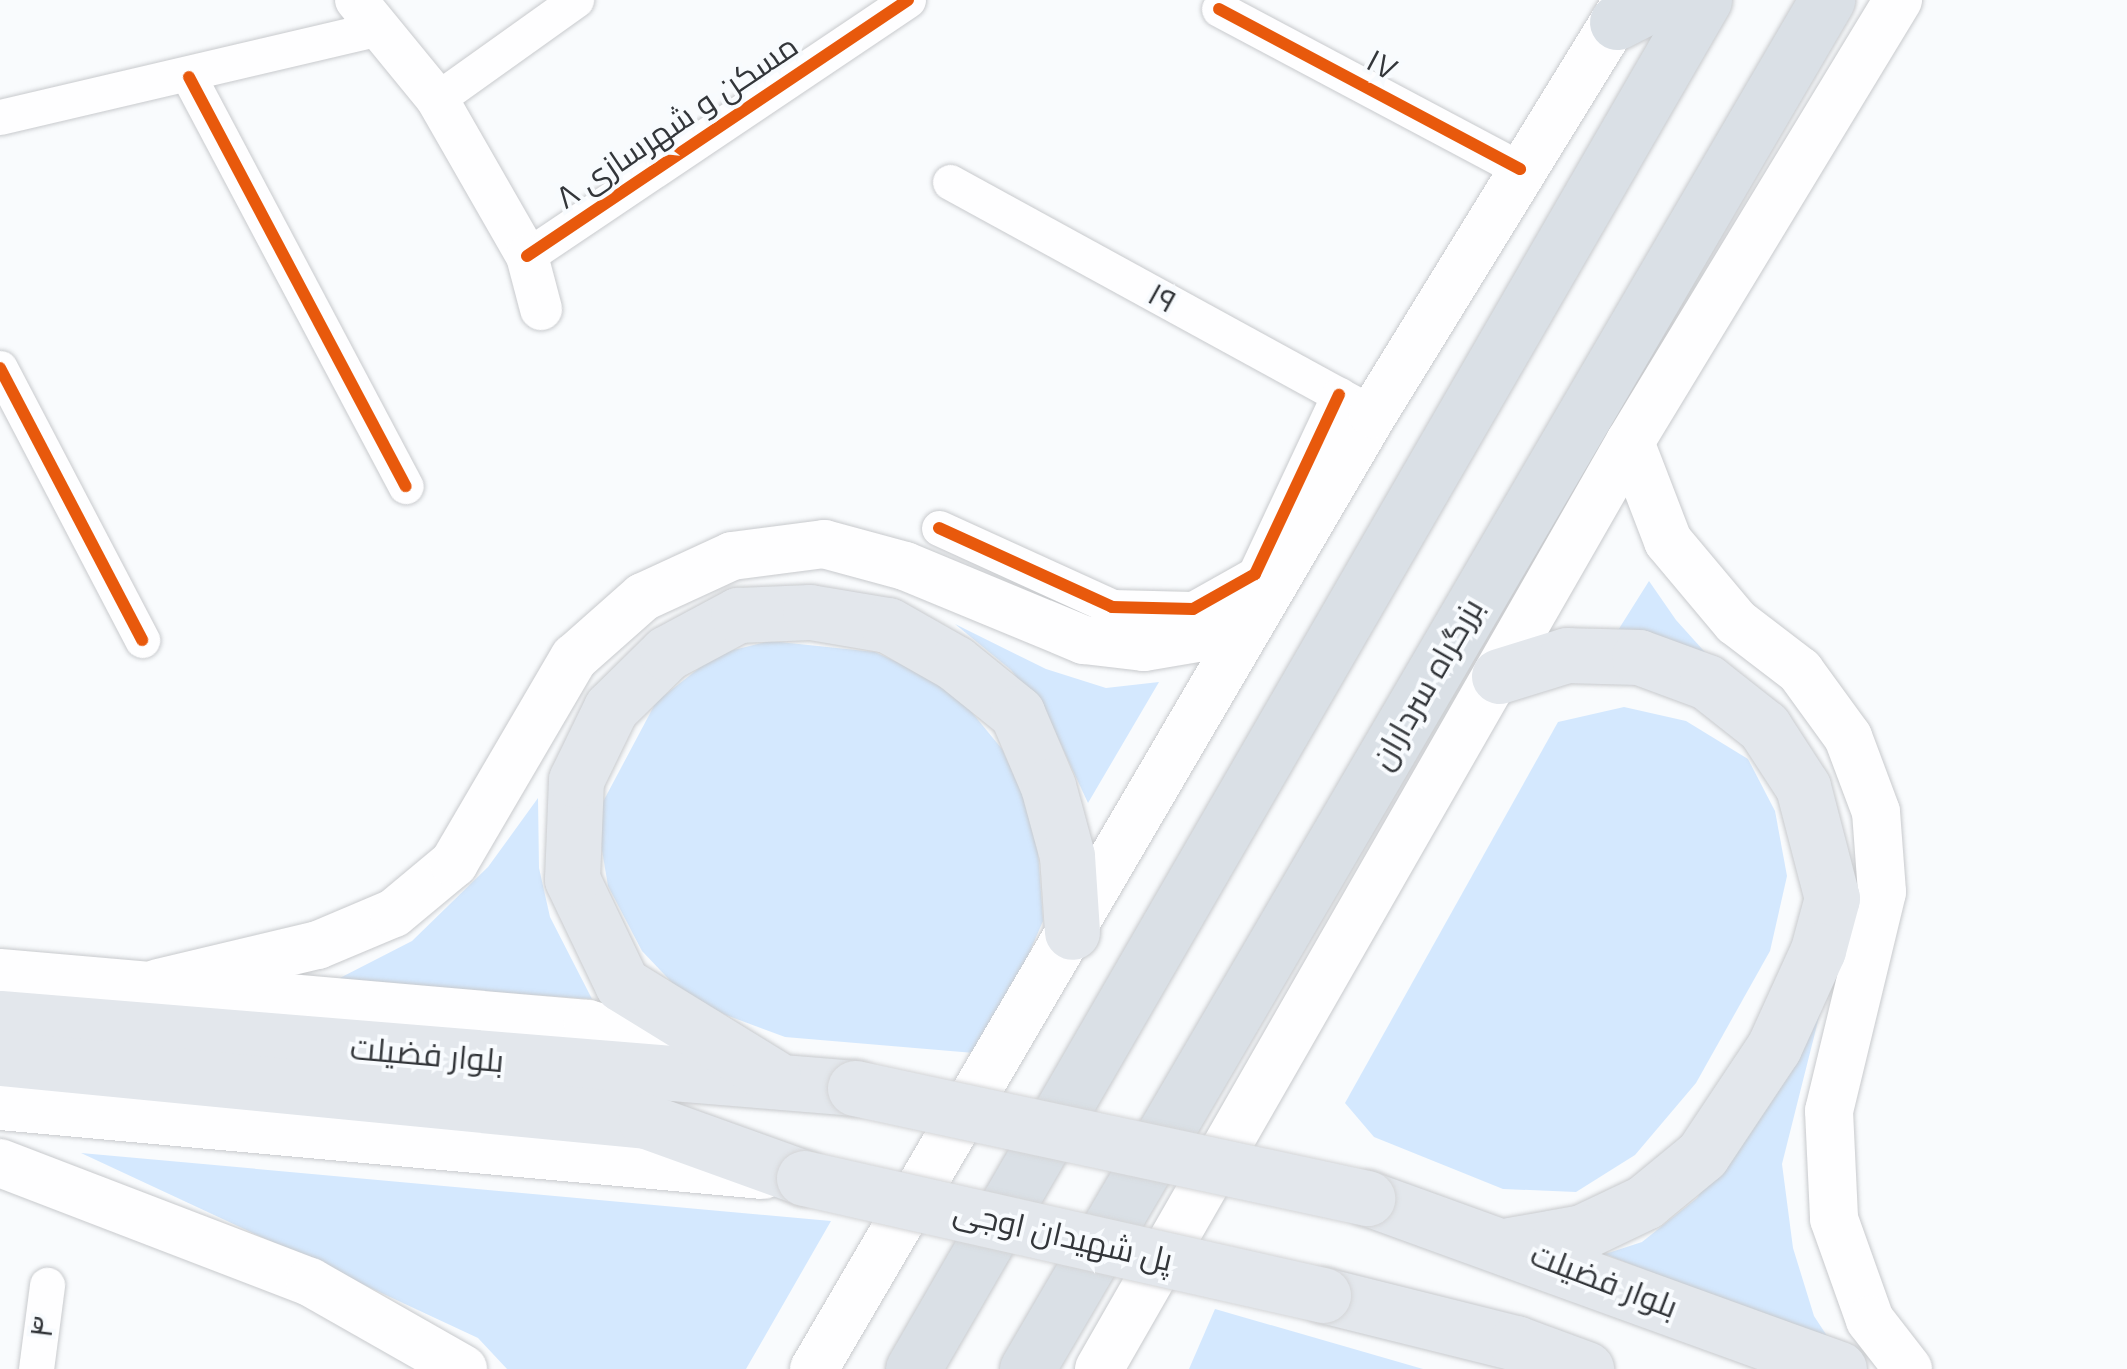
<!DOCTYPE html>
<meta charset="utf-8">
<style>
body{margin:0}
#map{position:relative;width:2127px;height:1369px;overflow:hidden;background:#f9fbfd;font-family:"Space Grotesk",Cairo,sans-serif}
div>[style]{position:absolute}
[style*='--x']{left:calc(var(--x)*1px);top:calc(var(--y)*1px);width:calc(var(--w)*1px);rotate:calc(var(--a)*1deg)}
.green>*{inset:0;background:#d4e8fe}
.roads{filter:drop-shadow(0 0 2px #c8cacd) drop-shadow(0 0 2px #c8cacd)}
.minor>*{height:35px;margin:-17.5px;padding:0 17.5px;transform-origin:17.5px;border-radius:17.5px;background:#fefeff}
.tertiary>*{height:42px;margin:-21px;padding:0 21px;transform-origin:21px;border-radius:21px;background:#fefeff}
.secondary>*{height:48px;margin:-24px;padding:0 24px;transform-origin:24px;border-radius:24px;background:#fefeff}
.primary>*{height:55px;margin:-27.5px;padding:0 27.5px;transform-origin:27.5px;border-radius:27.5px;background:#e3e7ec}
.trunk>*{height:55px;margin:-27.5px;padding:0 27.5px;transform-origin:27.5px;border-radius:27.5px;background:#dae0e6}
.bridges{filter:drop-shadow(0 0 2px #d4d5d7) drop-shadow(0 0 2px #d4d5d7)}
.primary-bridge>*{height:55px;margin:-27.5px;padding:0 27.5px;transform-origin:27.5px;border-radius:27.5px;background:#e3e7ec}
.cycleway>*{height:12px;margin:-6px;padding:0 6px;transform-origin:6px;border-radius:6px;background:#e8590c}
span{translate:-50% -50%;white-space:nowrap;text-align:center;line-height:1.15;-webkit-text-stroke:8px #f8fbfe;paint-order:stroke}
.street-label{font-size:32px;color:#33363a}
</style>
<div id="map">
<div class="green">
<i style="clip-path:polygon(1649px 581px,1676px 620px,1712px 660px,1610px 643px)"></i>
<i style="clip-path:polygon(955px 624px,1046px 669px,1106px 688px,1159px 682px,1088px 803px,1049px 719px,1011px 670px)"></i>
<i style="clip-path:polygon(770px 641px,875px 652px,951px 687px,1002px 749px,1036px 824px,1043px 921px,1002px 1016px,974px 1053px,785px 1037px,726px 1015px,681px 992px,642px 951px,608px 886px,596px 815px,656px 702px,717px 654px)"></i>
<i style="clip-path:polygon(1624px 707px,1686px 721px,1748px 759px,1775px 811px,1787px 876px,1770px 951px,1696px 1083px,1635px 1155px,1576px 1192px,1503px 1189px,1374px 1137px,1345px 1103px,1558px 722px)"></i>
<i style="clip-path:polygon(538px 798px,539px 868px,550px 917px,592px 999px,334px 981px,412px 941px,488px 867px)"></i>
<i style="clip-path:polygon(1826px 989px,1782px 1164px,1793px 1248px,1814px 1316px,1833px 1345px,1605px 1254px,1642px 1242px,1697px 1198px)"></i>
<i style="clip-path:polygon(81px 1153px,831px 1221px,746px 1369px,507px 1369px,478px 1338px)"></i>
<i style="clip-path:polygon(1215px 1309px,1423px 1369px,1189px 1369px)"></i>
</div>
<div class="roads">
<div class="minor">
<i style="--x:1219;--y:9;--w:341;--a:28"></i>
<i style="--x:189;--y:77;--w:463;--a:62.1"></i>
<i style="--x:437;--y:99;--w:171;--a:-35.5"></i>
<i style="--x:0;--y:117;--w:390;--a:-13.2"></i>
<i style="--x:950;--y:182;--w:464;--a:28.7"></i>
<i style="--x:527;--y:256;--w:459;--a:-33.9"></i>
<i style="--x:0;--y:368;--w:307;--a:62.4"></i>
<i style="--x:939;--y:528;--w:190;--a:24.5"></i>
<i style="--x:1112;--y:607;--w:81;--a:1.4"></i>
<i style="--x:1193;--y:609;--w:71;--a:-29.4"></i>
<i style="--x:1255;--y:574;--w:198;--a:-64.9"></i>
<i style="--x:36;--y:1369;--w:85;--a:-82.5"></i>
</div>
<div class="tertiary">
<i style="--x:356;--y:0;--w:128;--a:50.7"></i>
<i style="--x:437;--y:99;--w:181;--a:60.2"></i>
<i style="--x:527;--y:256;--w:55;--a:75.2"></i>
</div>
<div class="secondary">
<i style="--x:1630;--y:442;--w:106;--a:69"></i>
<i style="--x:1668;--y:541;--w:106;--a:50"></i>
<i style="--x:1736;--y:622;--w:81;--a:37.4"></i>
<i style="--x:1800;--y:671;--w:82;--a:54"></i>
<i style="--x:1848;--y:737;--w:80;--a:69.5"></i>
<i style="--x:1876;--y:812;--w:80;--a:85.7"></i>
<i style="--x:1882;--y:892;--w:225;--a:103.6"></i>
<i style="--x:1829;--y:1111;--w:108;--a:87.3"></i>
<i style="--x:1834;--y:1219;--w:107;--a:70.4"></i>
<i style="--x:1870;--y:1320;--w:62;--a:52.2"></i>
<i style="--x:0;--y:973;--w:590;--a:4.96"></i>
<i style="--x:588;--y:1024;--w:141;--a:16"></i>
<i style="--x:158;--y:983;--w:164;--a:-13.4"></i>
<i style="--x:318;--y:945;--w:82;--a:-22.8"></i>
<i style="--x:394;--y:913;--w:78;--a:-39.8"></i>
<i style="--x:454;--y:863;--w:238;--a:-59.7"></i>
<i style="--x:574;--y:658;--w:92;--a:-41.5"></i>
<i style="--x:643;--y:597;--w:98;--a:-24.7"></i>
<i style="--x:732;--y:556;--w:93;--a:-7.4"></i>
<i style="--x:824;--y:544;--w:84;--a:15.2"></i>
<i style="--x:905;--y:566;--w:194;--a:22.5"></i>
<i style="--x:1084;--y:640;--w:60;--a:6.7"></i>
<i style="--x:1144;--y:647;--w:61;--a:-9.5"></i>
<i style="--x:1204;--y:637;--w:60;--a:-26.6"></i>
<i style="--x:0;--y:1106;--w:766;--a:5.17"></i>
<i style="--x:0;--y:1163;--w:332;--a:21"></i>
<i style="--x:310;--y:1282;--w:176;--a:29.6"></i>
<i style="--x:814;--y:1369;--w:1107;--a:-59.66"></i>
<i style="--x:1373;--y:414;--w:486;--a:-58.4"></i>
<i style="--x:1099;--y:1369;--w:1068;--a:-60.2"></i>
<i style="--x:1630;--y:442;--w:517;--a:-58.77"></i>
</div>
<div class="primary">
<i style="--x:1499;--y:676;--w:71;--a:-17.2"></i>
<i style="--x:1567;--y:655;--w:72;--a:1.6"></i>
<i style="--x:1639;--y:657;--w:72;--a:20.2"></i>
<i style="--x:1707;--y:682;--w:73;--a:38.3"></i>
<i style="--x:1764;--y:727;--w:72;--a:57"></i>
<i style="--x:1803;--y:787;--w:115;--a:75.4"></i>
<i style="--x:1832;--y:898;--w:54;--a:105.1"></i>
<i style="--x:1818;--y:950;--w:107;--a:114.4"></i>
<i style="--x:1774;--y:1047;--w:130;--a:123.7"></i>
<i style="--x:1702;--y:1155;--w:74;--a:140.5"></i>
<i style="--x:1645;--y:1202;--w:70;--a:154.5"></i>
<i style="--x:1582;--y:1232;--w:73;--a:169.8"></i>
<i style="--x:0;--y:1018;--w:858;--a:4.68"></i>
<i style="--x:0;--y:1058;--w:649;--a:5.57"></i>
<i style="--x:646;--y:1121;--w:168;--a:19.8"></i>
<i style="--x:773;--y:1077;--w:177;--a:-148.4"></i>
<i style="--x:622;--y:984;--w:116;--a:-115.5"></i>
<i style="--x:572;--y:879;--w:99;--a:-87.7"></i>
<i style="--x:576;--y:780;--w:80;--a:-64.1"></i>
<i style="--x:611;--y:708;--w:78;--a:-44.5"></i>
<i style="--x:667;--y:653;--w:81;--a:-28.2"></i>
<i style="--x:738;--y:615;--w:72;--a:-2.4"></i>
<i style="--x:810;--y:612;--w:79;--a:9.5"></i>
<i style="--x:888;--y:625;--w:77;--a:29.6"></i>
<i style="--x:955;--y:663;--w:80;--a:38.9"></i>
<i style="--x:1017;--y:713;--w:79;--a:67"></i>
<i style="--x:1048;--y:786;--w:73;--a:74.8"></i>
<i style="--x:1067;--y:856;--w:76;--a:86.2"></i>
<i style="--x:1367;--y:1198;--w:502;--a:19.91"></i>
<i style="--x:1323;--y:1295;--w:199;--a:14"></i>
<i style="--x:1516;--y:1343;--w:75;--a:20.4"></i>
</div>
<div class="trunk">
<i style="--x:1617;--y:22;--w:48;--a:-27.1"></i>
<i style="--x:913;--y:1369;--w:1581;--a:-59.98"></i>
<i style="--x:1027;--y:1369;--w:1586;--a:-59.7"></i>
</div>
</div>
<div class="bridges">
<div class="primary-bridge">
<i style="--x:855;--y:1088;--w:524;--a:12.13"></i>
<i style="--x:804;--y:1178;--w:532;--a:12.7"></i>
</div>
</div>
<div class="cycleway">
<i style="--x:1219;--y:9;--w:341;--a:28"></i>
<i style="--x:189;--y:77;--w:463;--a:62.1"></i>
<i style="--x:527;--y:256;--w:459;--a:-33.9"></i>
<i style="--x:0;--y:368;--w:307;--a:62.4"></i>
<i style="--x:939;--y:528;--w:190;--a:24.5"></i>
<i style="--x:1112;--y:607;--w:81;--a:1.4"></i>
<i style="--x:1193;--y:609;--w:71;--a:-29.4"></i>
<i style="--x:1255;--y:574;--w:198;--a:-64.9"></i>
</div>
<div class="street-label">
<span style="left:1382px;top:65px;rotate:28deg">۱۷</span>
<span style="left:677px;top:122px;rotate:-34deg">مسکن و شهرسازی ۸</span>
<span style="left:1162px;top:298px;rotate:29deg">۱۹</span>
<span style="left:1427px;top:684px;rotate:-60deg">بزرگراه سرداران</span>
<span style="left:427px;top:1055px;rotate:5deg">بلوار فضیلت</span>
<span style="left:1063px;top:1236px;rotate:13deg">پل شهیدان اوجی</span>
<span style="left:1604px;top:1281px;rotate:21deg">بلوار فضیلت</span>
<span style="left:42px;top:1327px;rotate:-83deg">۴</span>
</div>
</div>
